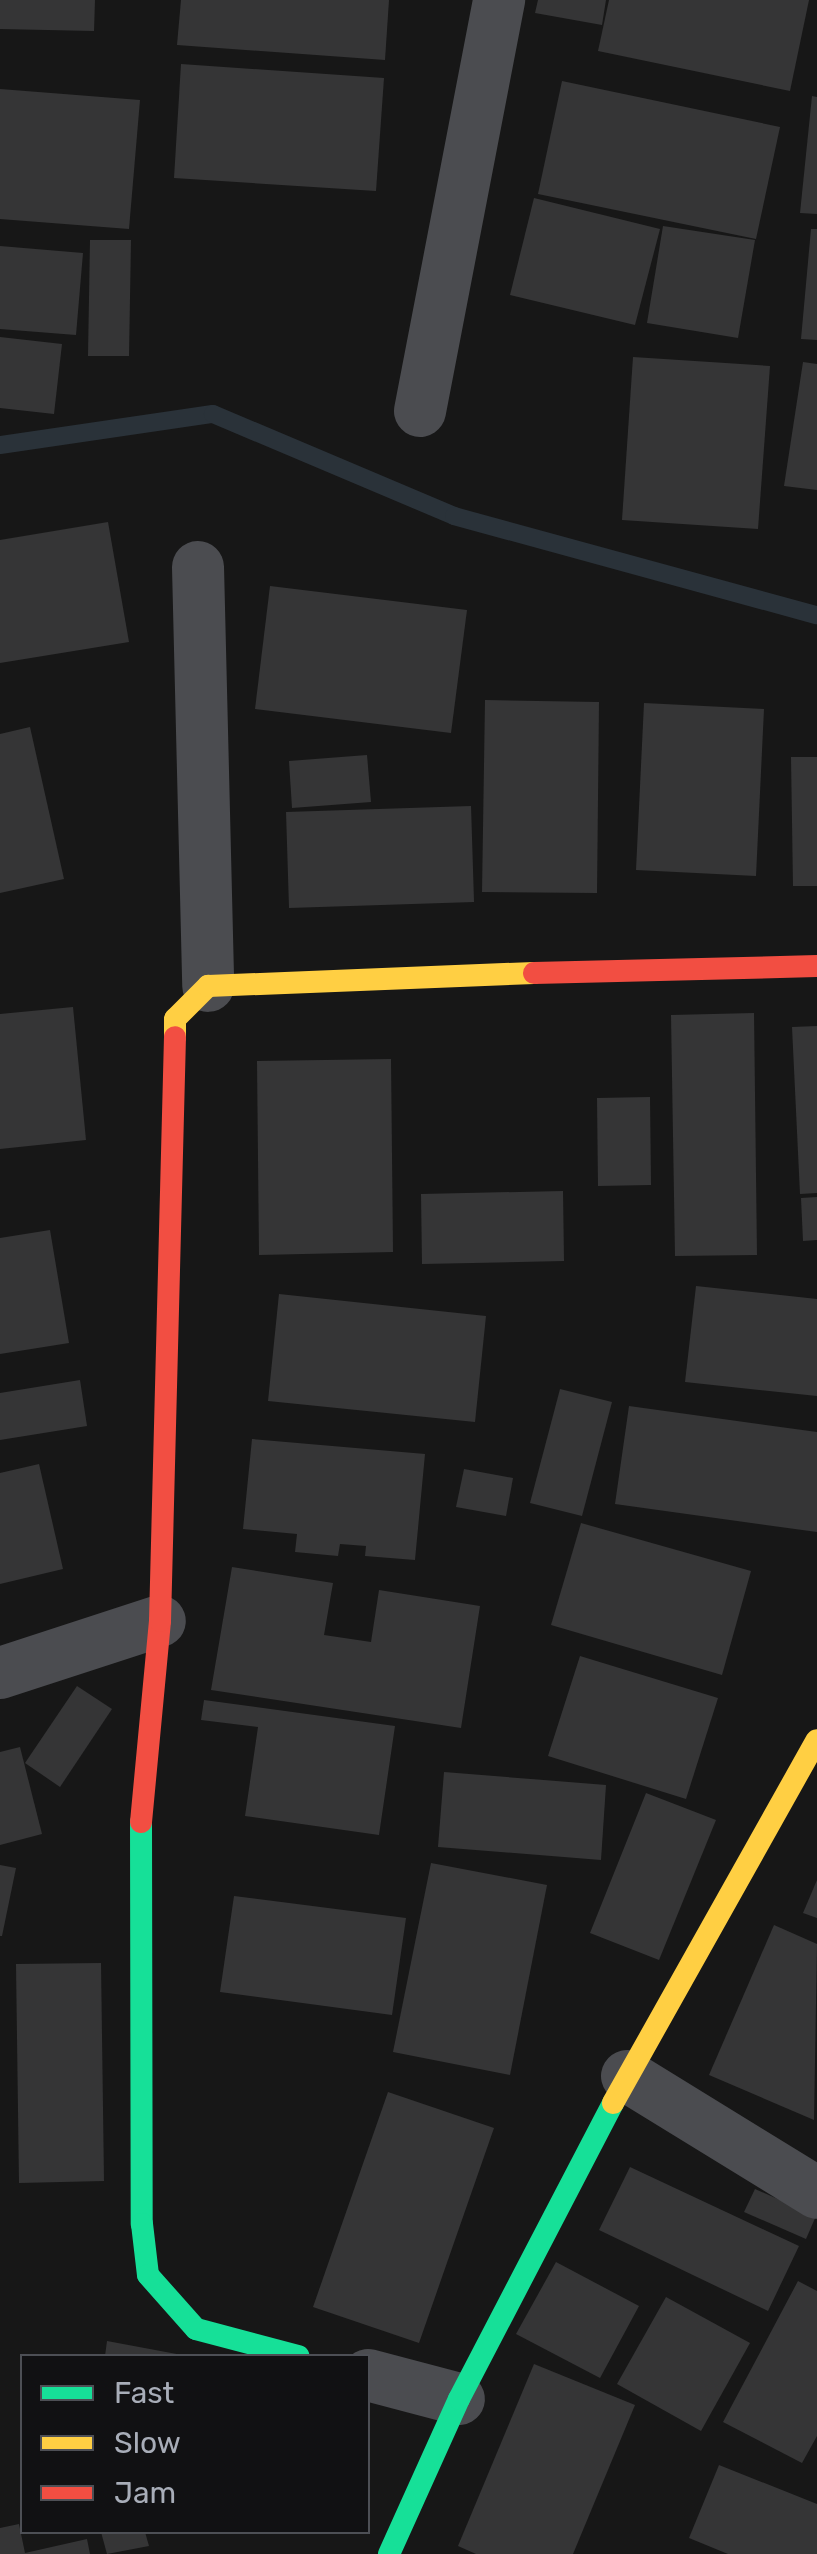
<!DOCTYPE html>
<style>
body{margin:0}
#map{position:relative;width:817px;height:2554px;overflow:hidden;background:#171717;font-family:Rubik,sans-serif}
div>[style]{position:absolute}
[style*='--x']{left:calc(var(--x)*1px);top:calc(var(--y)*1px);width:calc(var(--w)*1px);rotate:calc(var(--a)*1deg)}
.stream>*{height:18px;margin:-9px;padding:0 9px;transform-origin:9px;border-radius:9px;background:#2a3239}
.building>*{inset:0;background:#353536}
.street>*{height:52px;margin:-26px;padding:0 26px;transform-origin:26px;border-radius:26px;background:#4b4c50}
.fast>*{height:22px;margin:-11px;padding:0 11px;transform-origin:11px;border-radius:11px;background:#16e098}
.slow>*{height:22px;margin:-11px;padding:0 11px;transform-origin:11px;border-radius:11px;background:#ffcf43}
.jam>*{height:22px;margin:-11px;padding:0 11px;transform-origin:11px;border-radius:11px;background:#f24e42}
span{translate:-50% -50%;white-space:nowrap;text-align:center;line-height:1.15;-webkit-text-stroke:8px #111113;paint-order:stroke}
.legend{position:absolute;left:20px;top:2354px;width:350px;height:180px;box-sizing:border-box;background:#111113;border:2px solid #4d4f55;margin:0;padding:12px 18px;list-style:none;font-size:30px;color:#a8adb8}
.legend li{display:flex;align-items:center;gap:20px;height:50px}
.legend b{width:50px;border:2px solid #4d4f55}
</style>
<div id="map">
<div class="stream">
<i style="--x:0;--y:445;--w:215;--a:-8.3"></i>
<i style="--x:213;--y:414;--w:262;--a:22.9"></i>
<i style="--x:454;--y:516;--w:376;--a:15.3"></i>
</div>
<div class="building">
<i style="clip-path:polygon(0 0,95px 0,94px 31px,0 29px)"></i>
<i style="clip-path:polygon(181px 0,389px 0,385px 60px,177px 45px)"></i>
<i style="clip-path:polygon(538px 0,606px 0,602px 25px,535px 13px)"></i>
<i style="clip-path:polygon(609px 0,809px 0,790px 91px,598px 51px)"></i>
<i style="clip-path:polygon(181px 64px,384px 78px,376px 191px,174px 178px)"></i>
<i style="clip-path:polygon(562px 81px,780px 127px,756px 239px,538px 194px)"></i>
<i style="clip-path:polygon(0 89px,140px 100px,129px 229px,0 219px)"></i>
<i style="clip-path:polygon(812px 96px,817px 97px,817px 214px,800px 213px)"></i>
<i style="clip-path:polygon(534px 198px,660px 229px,635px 325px,510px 295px)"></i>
<i style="clip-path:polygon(663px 226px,755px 240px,738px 338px,647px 323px)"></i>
<i style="clip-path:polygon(811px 229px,817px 229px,817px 340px,801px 339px)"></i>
<i style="clip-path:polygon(90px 240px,131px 240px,129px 356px,88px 356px)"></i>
<i style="clip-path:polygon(0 246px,83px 253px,76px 335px,0 329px)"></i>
<i style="clip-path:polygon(0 337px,62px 344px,54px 414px,0 408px)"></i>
<i style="clip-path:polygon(633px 357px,770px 366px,758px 529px,622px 520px)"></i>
<i style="clip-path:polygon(803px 362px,817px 364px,817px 490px,784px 486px)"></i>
<i style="clip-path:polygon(108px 522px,129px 642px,0 663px,0 540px)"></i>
<i style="clip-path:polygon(270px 586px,467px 610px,451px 733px,255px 709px)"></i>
<i style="clip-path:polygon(485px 700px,599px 702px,597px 893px,482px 892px)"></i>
<i style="clip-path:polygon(644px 703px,764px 709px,756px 876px,636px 870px)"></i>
<i style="clip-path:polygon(30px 727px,64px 879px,0 893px,0 734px)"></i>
<i style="clip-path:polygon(367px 755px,371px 802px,292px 808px,289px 761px)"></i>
<i style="clip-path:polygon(791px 757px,817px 757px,817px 886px,793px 886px)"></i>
<i style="clip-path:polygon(471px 806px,474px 902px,289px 908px,286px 812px)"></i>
<i style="clip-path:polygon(73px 1007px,86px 1140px,0 1149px,0 1014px)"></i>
<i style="clip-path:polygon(754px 1013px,757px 1255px,675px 1256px,671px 1015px)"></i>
<i style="clip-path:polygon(817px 1026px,817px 1193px,800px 1194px,792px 1027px)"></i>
<i style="clip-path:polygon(391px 1059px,393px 1252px,259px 1255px,257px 1061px)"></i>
<i style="clip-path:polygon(650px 1097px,651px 1185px,598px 1186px,597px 1098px)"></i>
<i style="clip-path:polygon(563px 1191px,564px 1261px,422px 1264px,421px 1194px)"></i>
<i style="clip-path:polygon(817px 1197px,817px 1240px,803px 1241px,801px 1198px)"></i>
<i style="clip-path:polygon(50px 1230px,69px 1343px,0 1354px,0 1238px)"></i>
<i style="clip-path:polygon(696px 1286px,817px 1299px,817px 1396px,685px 1382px)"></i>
<i style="clip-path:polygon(279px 1294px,486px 1316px,475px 1422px,268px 1401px)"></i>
<i style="clip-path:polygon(80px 1380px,87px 1426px,0 1440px,0 1393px)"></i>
<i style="clip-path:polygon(560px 1389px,612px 1402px,582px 1516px,530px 1503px)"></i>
<i style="clip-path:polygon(629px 1406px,817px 1432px,817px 1532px,615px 1504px)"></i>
<i style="clip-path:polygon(252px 1439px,425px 1454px,415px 1560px,365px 1556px,366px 1546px,340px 1544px,338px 1556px,295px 1552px,297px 1534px,243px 1529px)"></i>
<i style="clip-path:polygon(39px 1464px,63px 1569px,0 1584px,0 1473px)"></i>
<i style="clip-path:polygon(464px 1469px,513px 1478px,506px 1516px,456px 1507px)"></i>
<i style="clip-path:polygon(581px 1523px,751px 1571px,722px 1675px,551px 1625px)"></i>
<i style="clip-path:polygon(232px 1567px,333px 1583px,324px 1635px,371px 1642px,379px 1590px,480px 1606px,461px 1728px,211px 1690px)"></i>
<i style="clip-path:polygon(580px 1656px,718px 1698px,686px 1799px,548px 1756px)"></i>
<i style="clip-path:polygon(77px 1686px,112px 1709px,60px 1787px,25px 1763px)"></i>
<i style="clip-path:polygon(204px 1700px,395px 1726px,379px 1835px,245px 1816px,258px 1727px,201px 1720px)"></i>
<i style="clip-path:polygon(20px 1747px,42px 1834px,0 1845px,0 1752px)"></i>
<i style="clip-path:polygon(444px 1772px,606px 1785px,601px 1860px,438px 1847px)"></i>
<i style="clip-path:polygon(646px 1793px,716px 1820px,659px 1960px,590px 1933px)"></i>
<i style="clip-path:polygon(431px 1863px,547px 1885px,510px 2075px,393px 2052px)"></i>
<i style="clip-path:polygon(0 1865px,16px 1868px,2px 1936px,0 1936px)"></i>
<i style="clip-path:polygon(817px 1880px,817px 1918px,803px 1913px)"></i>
<i style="clip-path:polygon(234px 1896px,406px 1918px,392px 2015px,220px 1992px)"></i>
<i style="clip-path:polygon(774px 1925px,817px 1944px,814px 2120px,709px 2075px)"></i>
<i style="clip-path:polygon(101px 1963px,104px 2181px,19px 2183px,16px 1964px)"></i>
<i style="clip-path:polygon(388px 2092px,494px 2128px,419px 2343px,313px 2307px)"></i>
<i style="clip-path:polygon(630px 2167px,799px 2246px,768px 2311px,599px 2230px)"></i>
<i style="clip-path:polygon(755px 2189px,816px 2216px,806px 2239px,744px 2212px)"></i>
<i style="clip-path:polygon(556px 2262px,639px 2306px,600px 2378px,516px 2334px)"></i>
<i style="clip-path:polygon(798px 2281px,817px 2291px,817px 2436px,802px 2463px,723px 2422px)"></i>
<i style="clip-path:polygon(666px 2297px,750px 2343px,701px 2431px,617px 2384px)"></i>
<i style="clip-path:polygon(107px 2341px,182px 2355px,182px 2356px,105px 2356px)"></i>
<i style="clip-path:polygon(534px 2364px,635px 2405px,573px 2554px,476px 2554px,458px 2546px)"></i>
<i style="clip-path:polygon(719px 2465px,817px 2504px,817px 2554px,728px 2554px,689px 2538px)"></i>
<i style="clip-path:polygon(19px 2524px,25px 2553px,87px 2539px,90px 2554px,0 2554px,0 2528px)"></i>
<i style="clip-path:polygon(101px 2532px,145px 2532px,149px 2546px,107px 2554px)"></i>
</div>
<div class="street">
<i style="--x:420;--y:411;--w:419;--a:-79.1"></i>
<i style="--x:198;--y:567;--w:419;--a:88.6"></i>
<i style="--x:0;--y:1673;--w:168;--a:-18"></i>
<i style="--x:627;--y:2076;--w:223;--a:31.6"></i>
<i style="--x:368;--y:2375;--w:94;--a:14.8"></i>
</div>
<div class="fast">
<i style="--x:141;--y:1822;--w:402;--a:89.9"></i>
<i style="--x:142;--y:2224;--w:51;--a:83.3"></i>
<i style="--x:148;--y:2275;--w:72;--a:48.4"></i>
<i style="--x:196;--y:2329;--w:106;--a:14.8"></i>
<i style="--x:389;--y:2554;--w:170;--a:-65.7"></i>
<i style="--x:459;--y:2399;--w:334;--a:-62.5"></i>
</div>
<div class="slow">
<i style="--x:175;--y:1037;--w:18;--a:-90"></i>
<i style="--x:175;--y:1019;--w:47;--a:-45"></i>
<i style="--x:208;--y:986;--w:326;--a:-2.3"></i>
<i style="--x:613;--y:2103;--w:416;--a:-60.7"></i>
</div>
<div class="jam">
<i style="--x:534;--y:973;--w:283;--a:-1.4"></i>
<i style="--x:141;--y:1822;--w:202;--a:-84.6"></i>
<i style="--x:160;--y:1621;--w:584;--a:-88.53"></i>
</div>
<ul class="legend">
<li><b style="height:12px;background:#16e098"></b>Fast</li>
<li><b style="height:12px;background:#ffcf43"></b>Slow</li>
<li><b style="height:12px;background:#f24e42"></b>Jam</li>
</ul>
</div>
